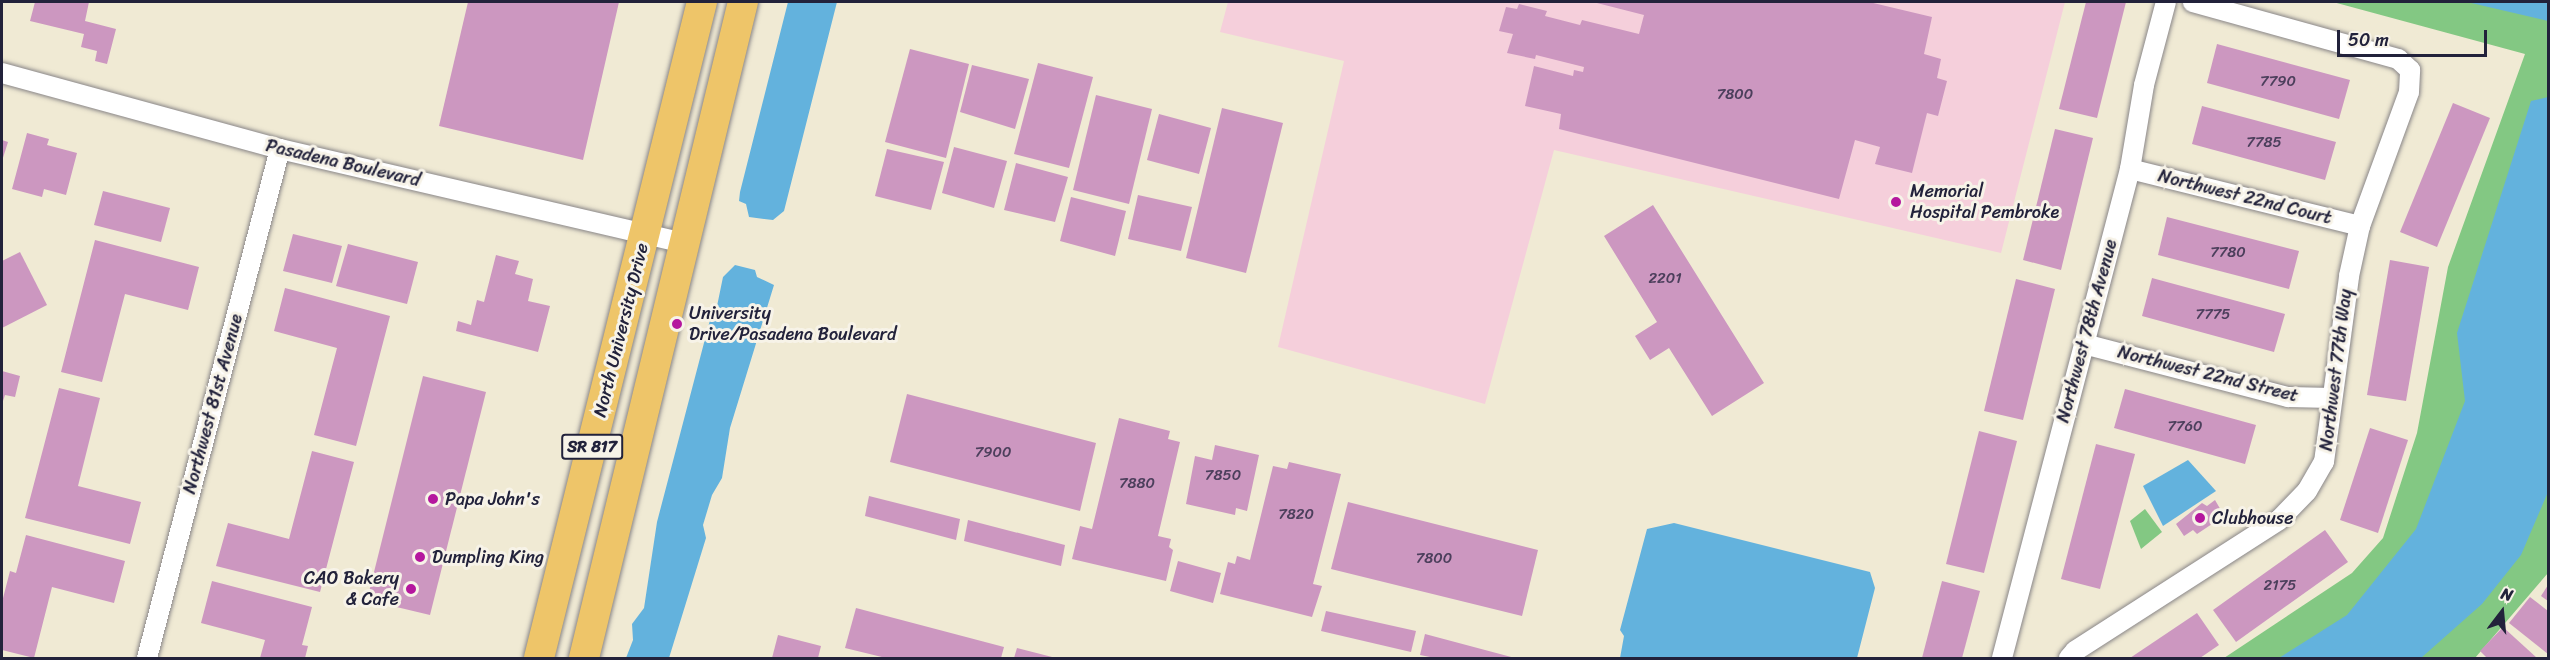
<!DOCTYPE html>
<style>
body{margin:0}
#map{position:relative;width:2550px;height:660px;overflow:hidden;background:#f0ead4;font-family:Sriracha,sans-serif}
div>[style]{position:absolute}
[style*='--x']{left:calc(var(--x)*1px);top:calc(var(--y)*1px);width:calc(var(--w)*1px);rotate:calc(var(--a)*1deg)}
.built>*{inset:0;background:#f5cfdb}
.green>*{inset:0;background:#83c883}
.water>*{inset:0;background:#63b2dd}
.building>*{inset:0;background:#cc97c0}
.roads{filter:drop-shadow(0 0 2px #898688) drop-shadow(0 0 2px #898688)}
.street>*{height:20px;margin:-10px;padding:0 10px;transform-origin:10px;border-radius:10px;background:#fff}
.primary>*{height:30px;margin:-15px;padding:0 15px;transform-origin:15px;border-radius:15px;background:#eec569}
.dots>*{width:16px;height:16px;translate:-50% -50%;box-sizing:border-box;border:3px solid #f7f3e8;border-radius:50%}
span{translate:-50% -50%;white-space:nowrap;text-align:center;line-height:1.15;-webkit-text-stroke:6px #f7f3e8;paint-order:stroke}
.number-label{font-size:15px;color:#4c3f5c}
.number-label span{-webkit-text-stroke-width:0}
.shield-label span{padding:2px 4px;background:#f7f3e8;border:2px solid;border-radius:4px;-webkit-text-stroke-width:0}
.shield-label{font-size:16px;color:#22223b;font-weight:700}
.street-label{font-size:18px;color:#22223b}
.poi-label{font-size:18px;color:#22223b}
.left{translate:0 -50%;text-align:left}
.right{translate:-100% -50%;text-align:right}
.frame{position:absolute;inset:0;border:3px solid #22223b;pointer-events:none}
.north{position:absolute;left:2472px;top:582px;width:60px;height:60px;-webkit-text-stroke:4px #f7f3e8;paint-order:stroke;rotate:16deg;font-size:16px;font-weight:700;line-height:24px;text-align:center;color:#22223b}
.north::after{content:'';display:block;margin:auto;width:21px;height:27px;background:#22223b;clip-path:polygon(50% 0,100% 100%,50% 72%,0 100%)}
.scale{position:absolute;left:2337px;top:30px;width:150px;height:27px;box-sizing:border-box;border:3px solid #22223b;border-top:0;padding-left:8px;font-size:18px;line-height:21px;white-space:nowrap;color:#22223b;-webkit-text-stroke:4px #f7f3e8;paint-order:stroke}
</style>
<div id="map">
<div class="built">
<i style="clip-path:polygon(1228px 2px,2065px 2px,2001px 253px,1554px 150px,1485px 404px,1278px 347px,1344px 61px,1220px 32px)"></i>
</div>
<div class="green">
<i style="clip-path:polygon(2333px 2px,2548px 2px,2548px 573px,2475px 658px,2224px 658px,2352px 573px,2383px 538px,2417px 433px,2448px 267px,2525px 54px)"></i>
<i style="clip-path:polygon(2145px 509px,2162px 532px,2141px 549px,2130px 521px)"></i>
</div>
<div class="water">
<i style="clip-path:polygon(788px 2px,837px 2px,784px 211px,773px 220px,749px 217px,746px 204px,739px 201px,740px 192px)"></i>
<i style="clip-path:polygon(2467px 2px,2548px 2px,2548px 21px)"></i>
<i style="clip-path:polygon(2548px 97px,2548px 492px,2521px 555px,2482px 604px,2421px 658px,2279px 658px,2347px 615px,2416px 529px,2465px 401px,2457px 333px,2531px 101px)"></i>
<i style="clip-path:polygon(735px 265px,755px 270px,757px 277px,774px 285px,730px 428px,722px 478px,712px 495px,703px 525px,706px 538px,669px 658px,626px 658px,633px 640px,632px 624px,644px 608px,657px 522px,710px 320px,716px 311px,723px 277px)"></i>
<i style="clip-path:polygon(2188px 460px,2216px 491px,2163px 526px,2143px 486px)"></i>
<i style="clip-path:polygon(1674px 523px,1870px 572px,1875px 588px,1857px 658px,1620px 658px,1624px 636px,1620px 630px,1647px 529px)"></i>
</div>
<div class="building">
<i style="clip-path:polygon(35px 2px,89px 2px,85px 21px,116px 29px,107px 64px,95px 61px,97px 51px,81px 47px,84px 34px,30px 21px)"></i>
<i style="clip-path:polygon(468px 2px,619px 2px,583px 160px,439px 126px)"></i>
<i style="clip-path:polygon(1593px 2px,1869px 2px,1932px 17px,1924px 54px,1941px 59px,1937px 78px,1947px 81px,1938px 116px,1927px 113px,1912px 173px,1875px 164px,1880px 147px,1855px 140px,1839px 199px,1559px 129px,1561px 114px,1525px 106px,1534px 66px,1573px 76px,1574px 70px,1583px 72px,1584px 67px,1536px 55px,1535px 59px,1507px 53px,1513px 34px,1499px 31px,1506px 7px,1517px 9px,1519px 4px,1547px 11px,1545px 16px,1580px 25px,1582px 20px,1639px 34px,1644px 15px)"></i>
<i style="clip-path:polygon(2086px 2px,2126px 2px,2097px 118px,2059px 109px)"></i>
<i style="clip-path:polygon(2217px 44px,2350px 80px,2339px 119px,2207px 83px)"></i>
<i style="clip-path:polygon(910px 49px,969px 64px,946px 158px,885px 142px)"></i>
<i style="clip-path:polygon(1038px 63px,1093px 77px,1069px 168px,1014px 154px)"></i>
<i style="clip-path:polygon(972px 65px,1029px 79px,1015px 129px,960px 112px)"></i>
<i style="clip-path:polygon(1096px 95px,1152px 109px,1129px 204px,1073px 190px)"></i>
<i style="clip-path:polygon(2453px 103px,2490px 118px,2437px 247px,2400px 232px)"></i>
<i style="clip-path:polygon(2202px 106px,2336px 142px,2325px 180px,2192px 144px)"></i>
<i style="clip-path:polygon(1222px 108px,1283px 123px,1246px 273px,1186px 258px)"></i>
<i style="clip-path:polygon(1159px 114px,1211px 128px,1199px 174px,1147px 160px)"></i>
<i style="clip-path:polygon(2055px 129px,2093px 138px,2061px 270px,2023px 260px)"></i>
<i style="clip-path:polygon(27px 133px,49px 139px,47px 145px,77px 153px,66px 195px,44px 189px,42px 197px,12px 189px)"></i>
<i style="clip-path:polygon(2px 140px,8px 142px,2px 161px)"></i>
<i style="clip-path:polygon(954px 147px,1007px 161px,994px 208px,942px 193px)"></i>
<i style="clip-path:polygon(887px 149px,944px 162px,931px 210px,875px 196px)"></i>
<i style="clip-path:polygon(1016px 163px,1068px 177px,1055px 222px,1004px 210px)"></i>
<i style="clip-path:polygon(103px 191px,170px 208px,161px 242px,94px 225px)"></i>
<i style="clip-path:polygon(1138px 195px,1192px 207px,1181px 251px,1128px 239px)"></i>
<i style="clip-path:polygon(1071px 197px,1126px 211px,1115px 256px,1060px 241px)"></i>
<i style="clip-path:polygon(1653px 205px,1764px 383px,1712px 416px,1669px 348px,1650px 360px,1635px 336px,1657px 322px,1604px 236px)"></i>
<i style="clip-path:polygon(2167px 217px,2299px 251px,2289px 289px,2158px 255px)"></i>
<i style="clip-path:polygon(293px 234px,342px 246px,332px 283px,283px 271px)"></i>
<i style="clip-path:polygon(95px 240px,199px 267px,188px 310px,125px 294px,102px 382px,61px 372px)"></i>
<i style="clip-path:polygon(348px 244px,418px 262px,407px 304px,336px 286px)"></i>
<i style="clip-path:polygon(20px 252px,47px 305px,2px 328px,2px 261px)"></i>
<i style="clip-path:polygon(496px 255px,519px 261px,515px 274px,533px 279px,528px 301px,550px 306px,538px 352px,456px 331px,458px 321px,471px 325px,477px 300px,484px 302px)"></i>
<i style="clip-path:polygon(2390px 260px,2429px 267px,2406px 401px,2367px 395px)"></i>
<i style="clip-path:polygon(2152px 278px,2285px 314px,2274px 352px,2142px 316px)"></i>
<i style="clip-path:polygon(2016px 279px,2055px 289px,2023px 420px,1984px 411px)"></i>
<i style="clip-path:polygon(285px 288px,390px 316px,356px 446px,314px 435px,337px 348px,274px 331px)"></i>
<i style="clip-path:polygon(2px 371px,20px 376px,15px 397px,5px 395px,2px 404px)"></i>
<i style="clip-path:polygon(423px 376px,486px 392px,430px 615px,367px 600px)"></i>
<i style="clip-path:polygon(59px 388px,100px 398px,78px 486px,141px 502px,130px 544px,25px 518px)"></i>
<i style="clip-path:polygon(2125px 389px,2256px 425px,2245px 464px,2114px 428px)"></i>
<i style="clip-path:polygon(907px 394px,1096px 443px,1080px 511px,890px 462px)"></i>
<i style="clip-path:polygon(1119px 418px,1170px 431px,1168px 439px,1180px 442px,1158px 536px,1171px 539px,1169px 547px,1173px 550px,1166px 581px,1072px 559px,1080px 526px,1092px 529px)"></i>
<i style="clip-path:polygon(2370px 428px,2408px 440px,2378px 533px,2340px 520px)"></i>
<i style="clip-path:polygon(1979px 431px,2017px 441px,1984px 573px,1946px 564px)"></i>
<i style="clip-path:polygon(2096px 444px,2135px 454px,2100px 589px,2061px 579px)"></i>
<i style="clip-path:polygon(1215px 445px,1259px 455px,1247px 511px,1236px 508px,1235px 515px,1186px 504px,1195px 456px,1212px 460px)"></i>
<i style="clip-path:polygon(312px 451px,354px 462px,320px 592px,216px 566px,228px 523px,289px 539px)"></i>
<i style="clip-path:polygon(1289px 462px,1341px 474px,1313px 584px,1322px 586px,1312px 617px,1220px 594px,1228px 562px,1235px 564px,1237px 556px,1250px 560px,1273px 466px,1287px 469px)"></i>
<i style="clip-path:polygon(869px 496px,960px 519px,956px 540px,865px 516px)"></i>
<i style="clip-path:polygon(2215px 500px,2222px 512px,2214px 518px,2215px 522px,2197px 534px,2193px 530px,2184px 536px,2176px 524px,2202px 503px,2207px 506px)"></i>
<i style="clip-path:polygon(1348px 502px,1538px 550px,1522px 616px,1331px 569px)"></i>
<i style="clip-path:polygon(968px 520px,1065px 545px,1061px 566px,964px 541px)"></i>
<i style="clip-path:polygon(2325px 530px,2348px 562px,2236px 642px,2213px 610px)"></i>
<i style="clip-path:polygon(26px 535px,125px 561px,114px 603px,52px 587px,34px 658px,2px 650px,2px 602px,10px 571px,16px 573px)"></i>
<i style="clip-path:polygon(1178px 561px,1221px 573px,1213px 603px,1170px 591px)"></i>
<i style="clip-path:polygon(212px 581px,312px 607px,302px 645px,308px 646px,305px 658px,260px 658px,265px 640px,201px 623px)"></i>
<i style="clip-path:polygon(1942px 581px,1980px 591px,1962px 658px,1922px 658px)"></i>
<i style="clip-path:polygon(2548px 585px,2548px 601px,2541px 596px)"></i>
<i style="clip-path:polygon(2530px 597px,2548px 611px,2548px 654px,2509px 623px)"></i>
<i style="clip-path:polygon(856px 608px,1004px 647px,1001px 658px,886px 658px,845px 648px)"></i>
<i style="clip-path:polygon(1326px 611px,1416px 631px,1411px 652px,1321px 631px)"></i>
<i style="clip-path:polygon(2197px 613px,2219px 645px,2200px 658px,2130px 658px)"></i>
<i style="clip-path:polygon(2503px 627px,2537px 658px,2487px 658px,2480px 651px)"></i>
<i style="clip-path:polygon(1425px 634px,1515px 658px,1435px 658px,1420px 655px)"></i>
<i style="clip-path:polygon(778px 635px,821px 646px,818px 658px,772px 658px)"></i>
<i style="clip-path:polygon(1017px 648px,1056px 658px,1014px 658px)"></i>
</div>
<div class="roads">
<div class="street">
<i style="--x:2;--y:73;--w:288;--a:15.3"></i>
<i style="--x:280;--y:149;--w:418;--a:13.1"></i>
<i style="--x:2130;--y:169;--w:237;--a:13.9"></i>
<i style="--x:2084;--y:344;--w:211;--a:14.6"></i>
<i style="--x:2288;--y:397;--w:44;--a:1.3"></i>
<i style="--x:147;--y:658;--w:526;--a:-75.36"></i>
<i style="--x:2002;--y:658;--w:505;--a:-75.33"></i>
<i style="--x:2130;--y:169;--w:85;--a:-80.5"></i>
<i style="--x:2144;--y:85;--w:86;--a:-75.2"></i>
<i style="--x:2069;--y:658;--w:9;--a:-49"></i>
<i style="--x:2075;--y:651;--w:242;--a:-32.7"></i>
<i style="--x:2279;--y:520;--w:40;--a:-46"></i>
<i style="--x:2307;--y:491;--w:34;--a:-60"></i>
<i style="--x:2324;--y:462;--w:188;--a:-82.3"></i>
<i style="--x:2349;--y:276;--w:51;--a:-77.6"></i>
<i style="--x:2360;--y:226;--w:143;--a:-69.9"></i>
<i style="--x:2409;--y:92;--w:22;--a:-87"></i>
<i style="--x:2410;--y:70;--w:16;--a:-137"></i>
<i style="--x:2398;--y:59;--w:213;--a:-164.5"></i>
</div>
<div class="primary">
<i style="--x:539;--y:658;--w:676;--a:-76.05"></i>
<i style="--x:584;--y:658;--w:675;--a:-76.38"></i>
</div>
</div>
<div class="dots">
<i style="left:1896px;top:202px;background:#b5179e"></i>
<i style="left:677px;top:324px;background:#b5179e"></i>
<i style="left:433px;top:499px;background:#b5179e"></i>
<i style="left:2200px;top:518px;background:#b5179e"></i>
<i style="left:420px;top:557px;background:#b5179e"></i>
<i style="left:411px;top:589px;background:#b5179e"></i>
</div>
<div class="number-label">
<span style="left:2278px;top:82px">7790</span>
<span style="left:1735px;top:95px">7800</span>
<span style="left:2264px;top:143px">7785</span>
<span style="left:2228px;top:253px">7780</span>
<span style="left:1665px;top:279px">2201</span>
<span style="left:2213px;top:315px">7775</span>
<span style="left:2185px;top:427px">7760</span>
<span style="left:993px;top:453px">7900</span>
<span style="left:1223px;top:476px">7850</span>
<span style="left:1137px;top:484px">7880</span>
<span style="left:1296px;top:515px">7820</span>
<span style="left:1434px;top:559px">7800</span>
<span style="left:2280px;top:586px">2175</span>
</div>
<div class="shield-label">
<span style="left:592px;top:447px">SR 817</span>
</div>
<div class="street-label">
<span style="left:343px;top:163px;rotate:13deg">Pasadena Boulevard</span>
<span style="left:2245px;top:197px;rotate:14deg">Northwest 22nd Court</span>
<span style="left:621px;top:330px;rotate:-76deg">North University Drive</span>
<span style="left:2087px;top:331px;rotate:-75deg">Northwest 78th Avenue</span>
<span style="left:2336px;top:370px;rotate:-83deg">Northwest 77th Way</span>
<span style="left:2208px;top:374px;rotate:14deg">Northwest 22nd Street</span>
<span style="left:213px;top:404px;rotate:-75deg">Northwest 81st Avenue</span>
</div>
<div class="poi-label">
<span class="left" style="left:1910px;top:202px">Memorial<br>Hospital Pembroke</span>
<span class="left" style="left:689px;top:324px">University<br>Drive/Pasadena Boulevard</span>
<span class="left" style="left:445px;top:499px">Papa John's</span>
<span class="left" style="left:2212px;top:518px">Clubhouse</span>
<span class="left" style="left:432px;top:557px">Dumpling King</span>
<span class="right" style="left:399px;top:589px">CAO Bakery<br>&amp; Cafe</span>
</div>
<div class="frame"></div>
<div class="north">N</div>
<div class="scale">50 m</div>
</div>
